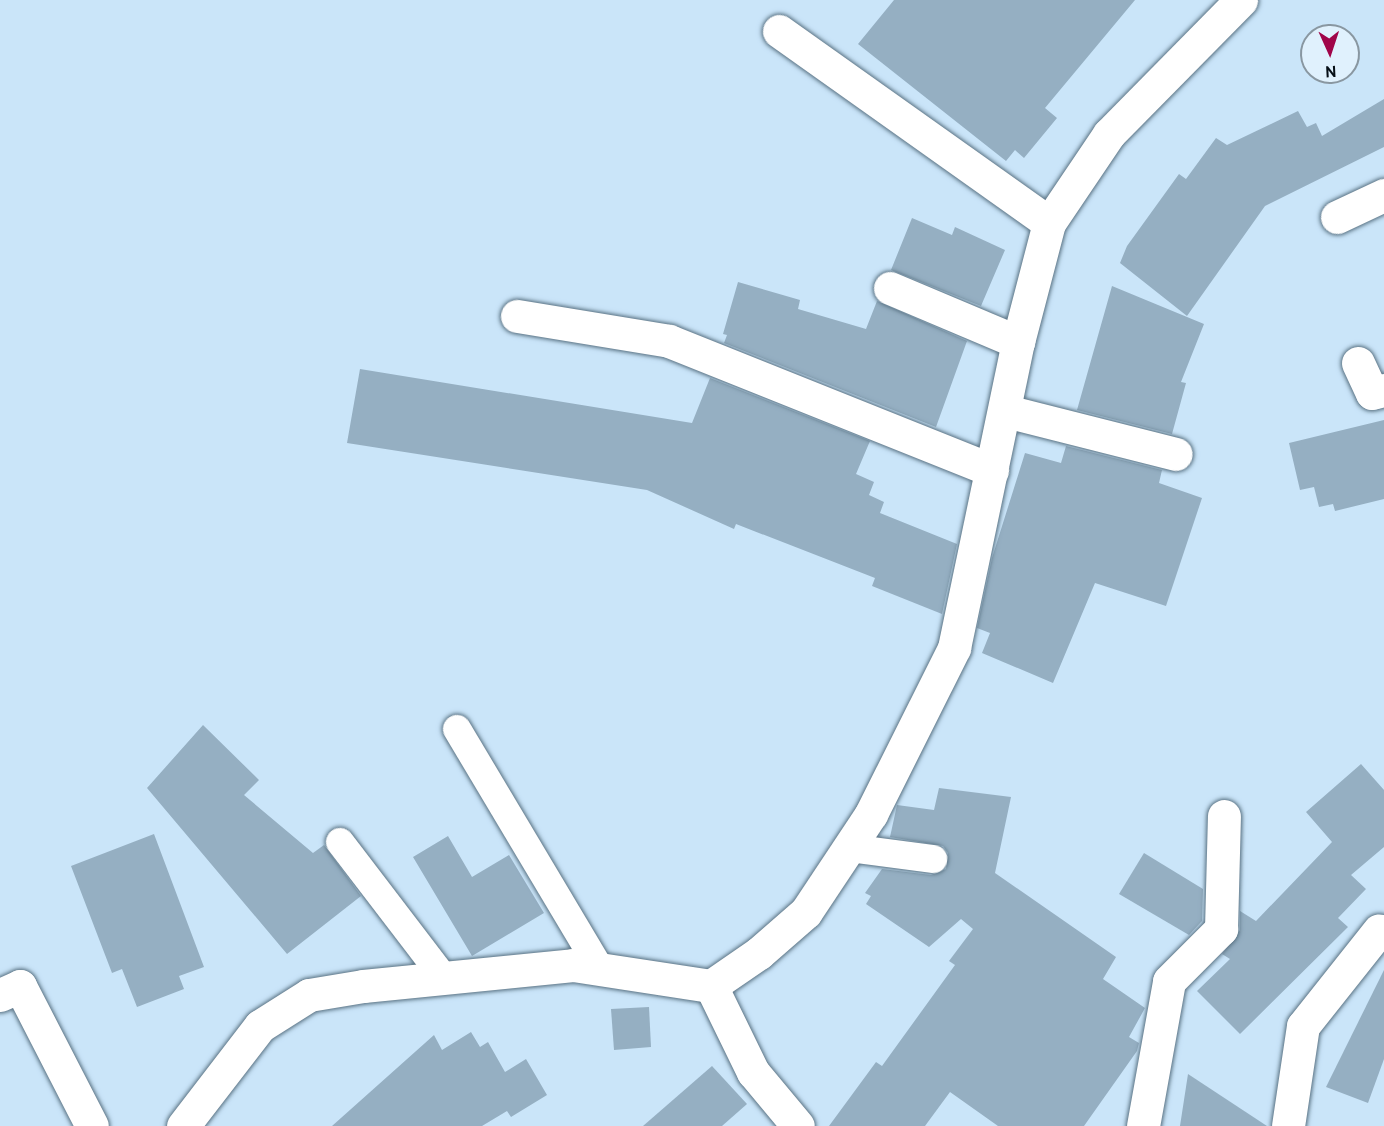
<!DOCTYPE html>
<style>
body{margin:0}
#map{position:relative;width:1384px;height:1126px;overflow:hidden;background:#cae5f9;font-family:Overpass,sans-serif}
div>[style]{position:absolute}
[style*='--x']{left:calc(var(--x)*1px);top:calc(var(--y)*1px);width:calc(var(--w)*1px);rotate:calc(var(--a)*1deg)}
.building>*{inset:0;background:#95afc2}
.roads{filter:drop-shadow(0 0 2px #597283) drop-shadow(0 0 2px #597283)}
.lane>*{height:28px;margin:-14px;padding:0 14px;transform-origin:14px;border-radius:14px;background:#fff}
.street>*{height:33px;margin:-16.5px;padding:0 16.5px;transform-origin:16.5px;border-radius:16.5px;background:#fff}
span{translate:-50% -50%;white-space:nowrap;text-align:center;line-height:1.15;-webkit-text-stroke:4.5px #e0f1fd;paint-order:stroke}
.north{position:absolute;left:1300px;top:24px;width:60px;height:60px;box-sizing:border-box;background:#e0f1fd;border:2px solid #8997a1;border-radius:50%;rotate:177deg;font-size:16px;font-weight:700;line-height:24px;text-align:center;color:#060f16}
.north::after{content:'';display:block;margin:auto;width:21px;height:27px;background:#a00549;clip-path:polygon(50% 0,100% 100%,50% 72%,0 100%)}
</style>
<div id="map">
<div class="building">
<i style="clip-path:polygon(894px 0,1135px 0,1045px 108px,1057px 118px,1024px 158px,1015px 150px,1006px 161px,858px 44px)"></i>
<i style="clip-path:polygon(1384px 99px,1384px 147px,1265px 206px,1187px 316px,1120px 263px,1127px 246px,1179px 174px,1186px 179px,1216px 138px,1227px 145px,1298px 111px,1307px 127px,1316px 123px,1322px 136px)"></i>
<i style="clip-path:polygon(912px 218px,952px 235px,955px 227px,1005px 250px,981px 306px,891px 270px)"></i>
<i style="clip-path:polygon(738px 282px,800px 300px,798px 309px,866px 329px,877px 301px,967px 341px,936px 427px,724px 343px,727px 335px,723px 334px)"></i>
<i style="clip-path:polygon(1112px 286px,1204px 324px,1181px 382px,1186px 383px,1172px 434px,1077px 410px)"></i>
<i style="clip-path:polygon(360px 369px,692px 423px,710px 378px,870px 441px,856px 474px,874px 482px,869px 495px,884px 502px,880px 513px,957px 544px,942px 614px,872px 586px,875px 578px,736px 524px,734px 529px,647px 490px,347px 443px)"></i>
<i style="clip-path:polygon(1384px 420px,1384px 499px,1335px 511px,1333px 504px,1319px 507px,1314px 487px,1300px 490px,1289px 443px)"></i>
<i style="clip-path:polygon(1066px 446px,1162px 470px,1159px 483px,1202px 498px,1166px 606px,1095px 583px,1053px 683px,982px 653px,990px 633px,977px 628px,992px 558px,1025px 453px,1061px 463px)"></i>
<i style="clip-path:polygon(203px 725px,259px 780px,244px 795px,313px 853px,324px 845px,361px 896px,287px 954px,147px 788px)"></i>
<i style="clip-path:polygon(1361px 764px,1384px 790px,1384px 847px,1351px 875px,1366px 889px,1338px 918px,1348px 927px,1240px 1034px,1197px 991px,1230px 959px,1222px 954px,1240px 930px,1240px 911px,1256px 921px,1332px 842px,1306px 812px)"></i>
<i style="clip-path:polygon(939px 788px,1011px 797px,995px 873px,1116px 957px,1103px 979px,1145px 1008px,1129px 1037px,1139px 1043px,1137px 1051px,1084px 1126px,998px 1126px,950px 1092px,925px 1126px,829px 1126px,876px 1062px,882px 1066px,955px 965px,949px 961px,973px 929px,961px 919px,929px 947px,866px 904px,871px 896px,865px 893px,882px 869px,931px 875px,946px 869px,948px 853px,943px 846px,890px 837px,897px 805px,934px 810px)"></i>
<i style="clip-path:polygon(154px 834px,204px 967px,179px 976px,184px 989px,137px 1007px,122px 969px,112px 973px,71px 866px)"></i>
<i style="clip-path:polygon(448px 836px,472px 877px,509px 855px,544px 913px,472px 956px,413px 857px)"></i>
<i style="clip-path:polygon(1144px 853px,1203px 889px,1202px 921px,1189px 935px,1119px 894px)"></i>
<i style="clip-path:polygon(1384px 970px,1384px 1059px,1368px 1103px,1326px 1087px)"></i>
<i style="clip-path:polygon(649px 1007px,651px 1047px,614px 1050px,611px 1009px)"></i>
<i style="clip-path:polygon(471px 1032px,480px 1047px,488px 1042px,505px 1072px,526px 1059px,547px 1095px,511px 1117px,507px 1111px,482px 1126px,332px 1126px,434px 1035px,442px 1050px)"></i>
<i style="clip-path:polygon(712px 1066px,747px 1104px,722px 1126px,643px 1126px)"></i>
<i style="clip-path:polygon(1188px 1074px,1267px 1126px,1180px 1126px)"></i>
</div>
<div class="roads">
<div class="lane">
<i style="--x:457;--y:729;--w:279;--a:59.2"></i>
<i style="--x:340;--y:842;--w:171;--a:52.6"></i>
<i style="--x:849;--y:848;--w:85;--a:7.5"></i>
</div>
<div class="street">
<i style="--x:779;--y:31;--w:331;--a:35.4"></i>
<i style="--x:1337;--y:217;--w:52;--a:-25.1"></i>
<i style="--x:890;--y:288;--w:139;--a:22.9"></i>
<i style="--x:517;--y:316;--w:154;--a:9.3"></i>
<i style="--x:669;--y:341;--w:348;--a:21.8"></i>
<i style="--x:1358;--y:363;--w:33;--a:65"></i>
<i style="--x:1372;--y:393;--w:12;--a:-14"></i>
<i style="--x:1006;--y:411;--w:175;--a:14.2"></i>
<i style="--x:711;--y:986;--w:58;--a:-34.5"></i>
<i style="--x:759;--y:953;--w:62;--a:-41.1"></i>
<i style="--x:806;--y:912;--w:118;--a:-56.4"></i>
<i style="--x:871;--y:814;--w:186;--a:-63.4"></i>
<i style="--x:954;--y:648;--w:313;--a:-78.2"></i>
<i style="--x:1018;--y:342;--w:123;--a:-75.4"></i>
<i style="--x:1049;--y:223;--w:107;--a:-56"></i>
<i style="--x:1109;--y:134;--w:188;--a:-45.4"></i>
<i style="--x:0;--y:995;--w:22;--a:-24"></i>
<i style="--x:20;--y:986;--w:157;--a:62.8"></i>
<i style="--x:183;--y:1126;--w:126;--a:-52.4"></i>
<i style="--x:260;--y:1026;--w:58;--a:-32.3"></i>
<i style="--x:309;--y:995;--w:55;--a:-9.5"></i>
<i style="--x:363;--y:986;--w:211;--a:-5.7"></i>
<i style="--x:573;--y:965;--w:140;--a:8.7"></i>
<i style="--x:711;--y:986;--w:96;--a:64"></i>
<i style="--x:753;--y:1072;--w:70;--a:50.2"></i>
<i style="--x:1143;--y:1126;--w:147;--a:-79.8"></i>
<i style="--x:1169;--y:981;--w:74;--a:-45"></i>
<i style="--x:1221;--y:929;--w:113;--a:-88.5"></i>
<i style="--x:1288;--y:1126;--w:101;--a:-81.5"></i>
<i style="--x:1303;--y:1026;--w:122;--a:-51.6"></i>
</div>
</div>
<div class="north">N</div>
</div>
